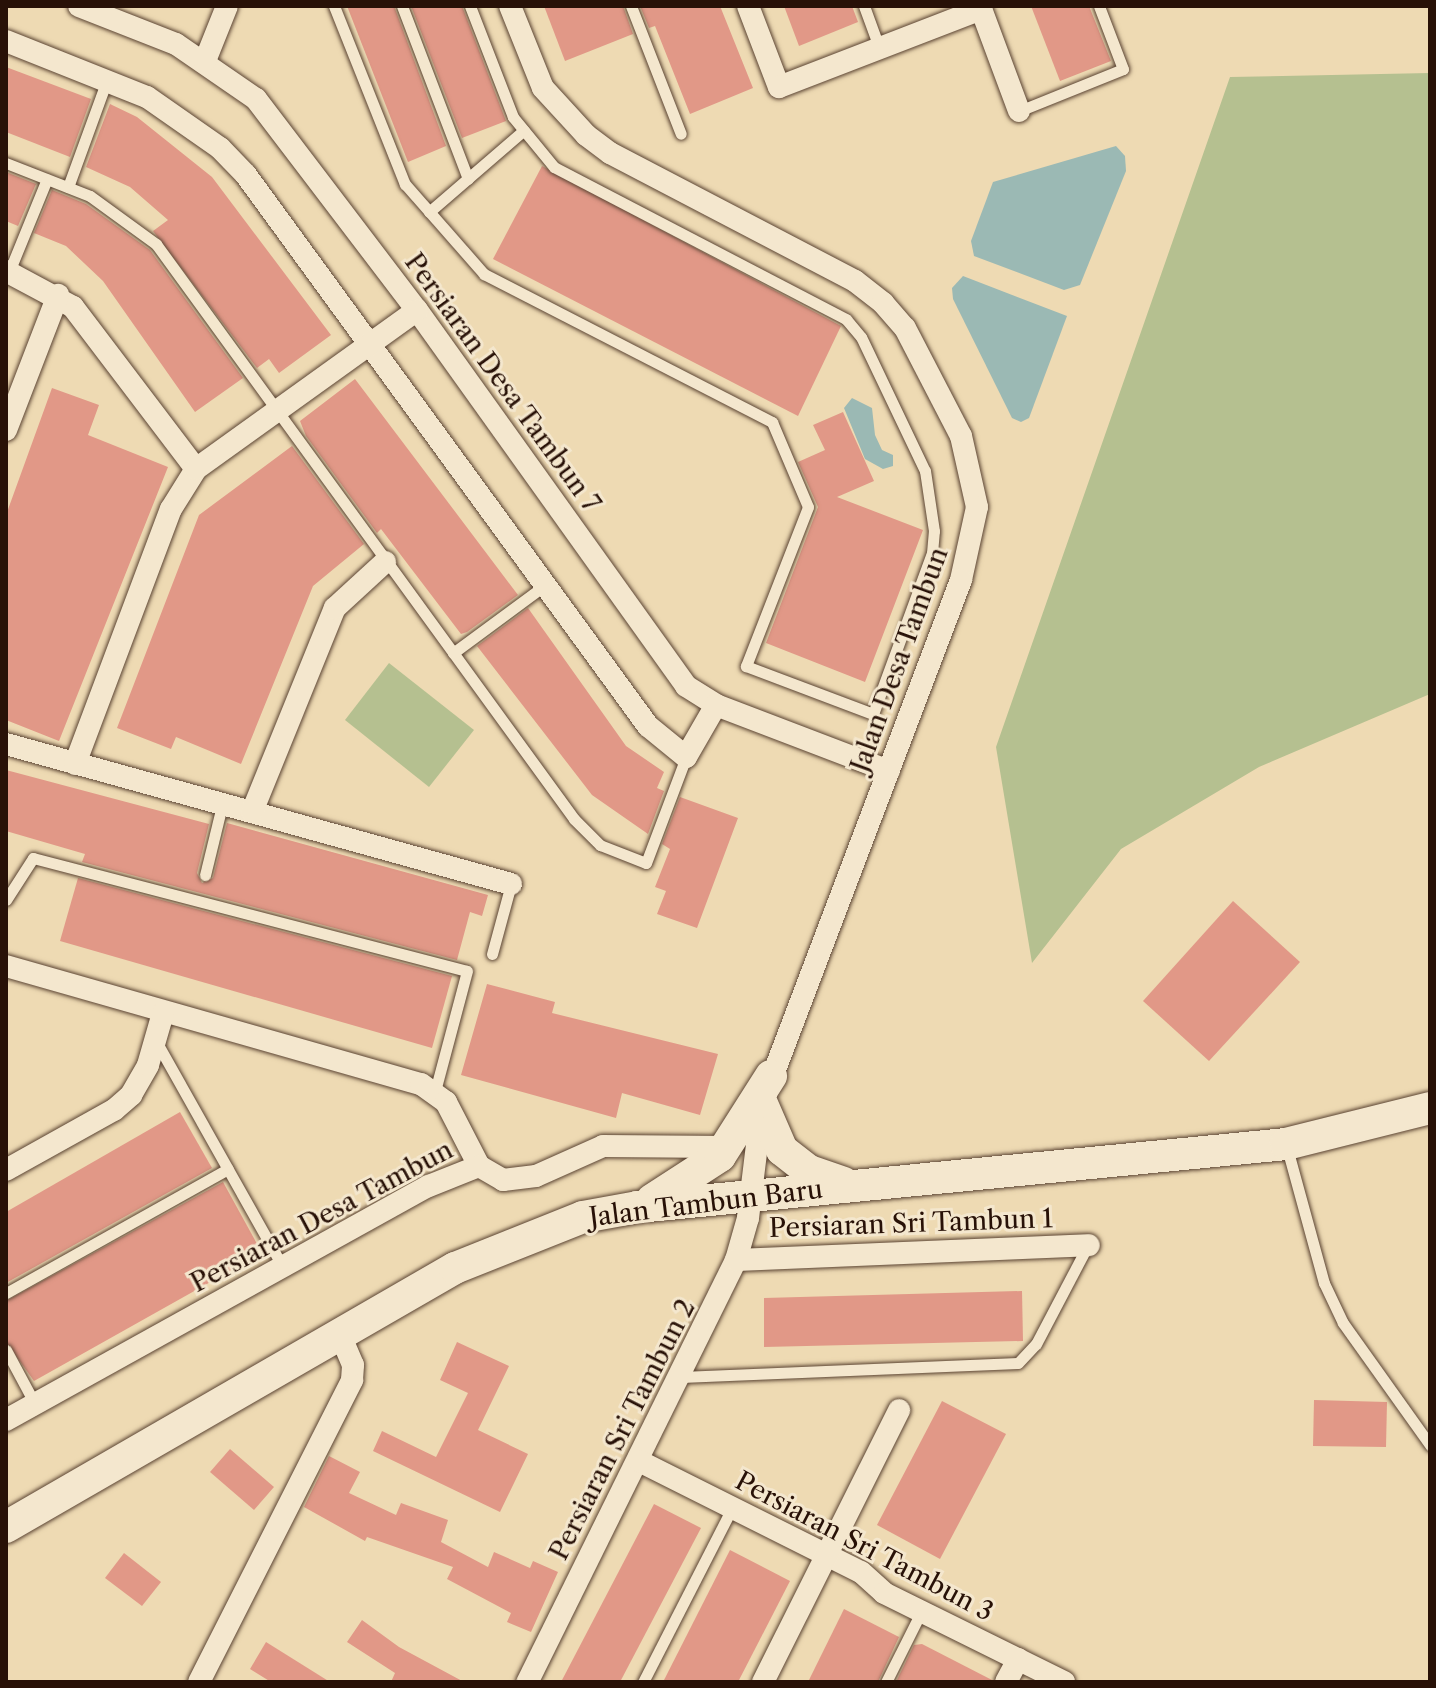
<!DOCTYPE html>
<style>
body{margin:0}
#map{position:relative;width:1436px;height:1688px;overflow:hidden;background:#eedab3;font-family:"Libre Caslon Text",serif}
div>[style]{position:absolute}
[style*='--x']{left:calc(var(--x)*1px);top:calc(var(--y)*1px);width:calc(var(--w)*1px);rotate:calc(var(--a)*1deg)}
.green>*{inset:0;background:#b5c090}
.water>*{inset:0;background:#9bb9b4}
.building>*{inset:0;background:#e19887}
.roads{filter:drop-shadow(0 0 2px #5a4332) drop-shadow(0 0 2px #5a4332)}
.service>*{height:11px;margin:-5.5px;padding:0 5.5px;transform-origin:5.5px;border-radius:5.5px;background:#f4e7ce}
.minor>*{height:22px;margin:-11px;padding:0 11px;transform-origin:11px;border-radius:11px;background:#f4e7ce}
.secondary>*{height:32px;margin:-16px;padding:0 16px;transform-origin:16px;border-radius:16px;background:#f4e7ce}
span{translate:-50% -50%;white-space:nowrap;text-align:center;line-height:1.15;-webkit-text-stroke:6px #f4e7ce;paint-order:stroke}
.street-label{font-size:26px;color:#281107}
.frame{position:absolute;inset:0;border:8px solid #281107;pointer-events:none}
</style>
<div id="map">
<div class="green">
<i style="clip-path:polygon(1430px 73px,1430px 694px,1259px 767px,1121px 849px,1032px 963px,996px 747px,1230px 77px)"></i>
<i style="clip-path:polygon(389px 663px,474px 730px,429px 787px,345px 720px)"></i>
</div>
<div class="water">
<i style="clip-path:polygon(1116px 146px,1125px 156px,1126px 171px,1080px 285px,1064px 290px,974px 256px,971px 241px,993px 182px)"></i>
<i style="clip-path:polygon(963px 276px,1067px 316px,1029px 418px,1021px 422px,1012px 418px,953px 299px,952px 288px)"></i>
<i style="clip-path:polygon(852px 398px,872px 408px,875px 435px,882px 450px,893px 455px,893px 466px,883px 469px,865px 459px,844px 408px)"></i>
</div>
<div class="building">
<i style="clip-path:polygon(347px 6px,394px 6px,446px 146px,408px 162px)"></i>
<i style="clip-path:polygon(411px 6px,462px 6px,506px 121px,462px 138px)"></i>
<i style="clip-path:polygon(544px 6px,623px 6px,633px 34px,565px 61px)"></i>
<i style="clip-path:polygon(640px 6px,720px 6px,753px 88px,690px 114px,655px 26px,649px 28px)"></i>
<i style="clip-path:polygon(784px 6px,852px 6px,858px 22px,799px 46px)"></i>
<i style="clip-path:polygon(1031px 6px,1089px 6px,1111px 61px,1060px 81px)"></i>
<i style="clip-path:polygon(6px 67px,91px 99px,70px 157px,6px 132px)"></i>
<i style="clip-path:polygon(110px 104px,137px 117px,212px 177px,331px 335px,279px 373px,269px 359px,257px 368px,153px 231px,168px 220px,130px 187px,86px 167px)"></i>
<i style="clip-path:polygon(542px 166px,841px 326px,798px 416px,493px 259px)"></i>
<i style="clip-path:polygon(6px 172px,36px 184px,18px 226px,6px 221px)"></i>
<i style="clip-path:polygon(52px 190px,86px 204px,150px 250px,243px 378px,195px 412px,103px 281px,66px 246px,34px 233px)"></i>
<i style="clip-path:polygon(355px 379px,518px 595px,467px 632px,461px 634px,381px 529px,377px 533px,306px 436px,300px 421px)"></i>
<i style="clip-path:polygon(52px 388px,99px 405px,88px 435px,168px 467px,59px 741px,6px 720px,6px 515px)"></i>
<i style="clip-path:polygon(843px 412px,874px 481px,837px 497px,923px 530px,865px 682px,766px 643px,818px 507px,798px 462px,825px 450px,813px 425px)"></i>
<i style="clip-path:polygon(292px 446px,364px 544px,313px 586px,241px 764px,176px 737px,171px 749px,117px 728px,199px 515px)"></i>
<i style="clip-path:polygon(528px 608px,626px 746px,664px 772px,657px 788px,664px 791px,648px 834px,592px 795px,477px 646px)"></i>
<i style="clip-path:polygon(6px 770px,209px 824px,197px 873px,202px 883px,213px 878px,227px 823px,488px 895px,482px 916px,470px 912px,457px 960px,82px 862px,85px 854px,6px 831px)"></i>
<i style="clip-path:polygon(680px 797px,738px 818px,697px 928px,657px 914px,666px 891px,655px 887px,670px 849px,662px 844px)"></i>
<i style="clip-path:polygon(78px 878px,452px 976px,432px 1048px,60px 941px)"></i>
<i style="clip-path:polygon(1233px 901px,1300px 962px,1209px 1061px,1143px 1001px)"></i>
<i style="clip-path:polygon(487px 984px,555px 1002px,552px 1013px,718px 1054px,700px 1115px,622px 1093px,616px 1118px,461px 1075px)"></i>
<i style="clip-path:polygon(180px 1112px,212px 1168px,6px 1283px,6px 1212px)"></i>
<i style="clip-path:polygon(223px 1182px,262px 1253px,34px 1381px,6px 1342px,6px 1301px)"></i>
<i style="clip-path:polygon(1022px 1291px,1023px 1341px,764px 1347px,764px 1298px)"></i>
<i style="clip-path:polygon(457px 1342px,509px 1366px,478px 1430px,528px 1454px,500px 1512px,373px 1451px,382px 1431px,436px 1457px,468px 1393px,440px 1380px)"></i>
<i style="clip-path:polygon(1314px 1400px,1387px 1402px,1386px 1447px,1313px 1446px)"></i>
<i style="clip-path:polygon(942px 1401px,1006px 1434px,940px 1559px,877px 1525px)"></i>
<i style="clip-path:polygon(230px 1449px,274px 1487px,254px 1510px,210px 1472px)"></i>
<i style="clip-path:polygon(329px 1456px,360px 1472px,349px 1493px,396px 1515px,401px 1503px,448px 1520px,441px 1542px,488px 1567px,494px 1552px,530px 1568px,533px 1561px,558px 1572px,531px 1632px,507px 1622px,511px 1613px,447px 1579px,453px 1567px,367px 1537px,365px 1541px,304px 1507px)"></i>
<i style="clip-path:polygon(654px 1504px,701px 1528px,620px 1682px,561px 1682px)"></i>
<i style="clip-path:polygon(730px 1550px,790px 1581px,738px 1682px,663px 1682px)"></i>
<i style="clip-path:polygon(124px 1553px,161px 1582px,142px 1606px,105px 1578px)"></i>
<i style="clip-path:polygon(844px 1609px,899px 1637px,878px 1682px,808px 1682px)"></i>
<i style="clip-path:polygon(362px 1620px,399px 1647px,464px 1682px,391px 1682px,395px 1673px,347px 1642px)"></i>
<i style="clip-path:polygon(266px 1642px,330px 1682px,271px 1682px,250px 1669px)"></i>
<i style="clip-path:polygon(922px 1644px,992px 1680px,992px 1682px,896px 1682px,914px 1645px)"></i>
</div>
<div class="roads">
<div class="service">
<i style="--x:334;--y:6;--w:192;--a:68.3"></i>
<i style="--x:405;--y:184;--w:120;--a:48.7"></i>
<i style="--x:484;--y:274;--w:324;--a:27.2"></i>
<i style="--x:772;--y:422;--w:92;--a:67"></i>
<i style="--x:808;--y:507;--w:171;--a:111.3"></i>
<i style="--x:746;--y:666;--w:136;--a:20.7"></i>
<i style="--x:873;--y:714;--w:171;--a:-69.9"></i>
<i style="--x:932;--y:553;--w:22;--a:-85"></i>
<i style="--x:934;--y:531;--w:61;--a:-98.5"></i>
<i style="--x:925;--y:471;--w:148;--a:-115.5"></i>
<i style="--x:861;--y:337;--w:23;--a:-130"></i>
<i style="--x:846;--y:319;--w:329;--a:-152.5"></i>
<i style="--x:554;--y:167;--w:65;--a:-129.4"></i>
<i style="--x:513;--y:117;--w:119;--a:-111.2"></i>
<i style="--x:402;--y:6;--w:185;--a:69.1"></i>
<i style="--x:631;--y:6;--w:137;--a:68.7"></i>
<i style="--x:864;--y:6;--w:44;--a:69.9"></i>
<i style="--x:1019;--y:111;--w:112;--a:-22"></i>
<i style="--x:1123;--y:69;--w:67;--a:-110.9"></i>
<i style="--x:6;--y:163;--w:90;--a:21.4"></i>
<i style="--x:90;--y:196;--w:82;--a:36"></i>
<i style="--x:156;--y:244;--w:711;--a:53.98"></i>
<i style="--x:574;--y:819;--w:37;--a:45"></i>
<i style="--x:600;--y:845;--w:49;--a:21.4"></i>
<i style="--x:646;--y:863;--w:113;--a:-69.3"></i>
<i style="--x:68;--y:187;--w:114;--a:-70"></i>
<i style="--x:429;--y:212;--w:125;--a:-40.8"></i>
<i style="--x:9;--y:272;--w:100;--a:-67.8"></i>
<i style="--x:453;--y:653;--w:113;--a:-36.4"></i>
<i style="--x:205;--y:875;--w:72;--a:-76.3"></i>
<i style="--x:6;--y:900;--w:50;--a:-57.3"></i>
<i style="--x:33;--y:858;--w:448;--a:14.6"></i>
<i style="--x:467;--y:971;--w:124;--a:104.9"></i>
<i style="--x:492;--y:954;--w:73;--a:-74.8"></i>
<i style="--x:156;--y:1041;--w:259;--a:60.7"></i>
<i style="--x:1287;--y:1148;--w:140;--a:74.7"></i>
<i style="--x:1324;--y:1283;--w:44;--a:64.6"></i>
<i style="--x:1343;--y:1323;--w:150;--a:54.5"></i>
<i style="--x:6;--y:1293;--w:254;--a:-29.2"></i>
<i style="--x:6;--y:1350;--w:61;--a:61.8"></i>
<i style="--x:681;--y:1377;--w:337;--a:-2.4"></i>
<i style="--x:1018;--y:1363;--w:26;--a:-47"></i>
<i style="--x:1036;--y:1344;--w:112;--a:-62.3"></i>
<i style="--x:643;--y:1682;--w:195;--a:-62.9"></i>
<i style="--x:886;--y:1682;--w:78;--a:-63.4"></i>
</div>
<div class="minor">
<i style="--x:79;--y:6;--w:104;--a:21.4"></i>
<i style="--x:176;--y:44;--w:97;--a:34.5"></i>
<i style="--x:256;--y:99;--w:265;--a:52.7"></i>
<i style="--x:417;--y:310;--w:462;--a:54.4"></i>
<i style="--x:686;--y:686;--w:36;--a:32"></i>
<i style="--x:716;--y:705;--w:185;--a:20.9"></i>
<i style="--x:510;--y:6;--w:88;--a:68.1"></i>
<i style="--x:543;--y:88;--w:64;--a:47.5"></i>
<i style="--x:586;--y:135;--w:30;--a:37"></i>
<i style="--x:610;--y:153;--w:276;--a:27.6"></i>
<i style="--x:855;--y:281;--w:36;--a:38"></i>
<i style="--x:883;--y:303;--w:33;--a:49"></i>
<i style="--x:905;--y:328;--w:122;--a:62.6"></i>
<i style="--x:961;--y:436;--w:73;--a:77.3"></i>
<i style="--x:977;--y:507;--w:75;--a:102.4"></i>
<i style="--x:961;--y:580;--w:561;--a:110.8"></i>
<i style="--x:762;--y:1104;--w:115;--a:97"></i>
<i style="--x:748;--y:1218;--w:44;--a:105.9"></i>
<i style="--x:736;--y:1260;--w:471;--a:116.3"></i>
<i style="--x:748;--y:6;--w:87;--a:69.1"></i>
<i style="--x:779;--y:87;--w:217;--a:-21.1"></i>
<i style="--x:980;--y:6;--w:112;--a:69.6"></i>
<i style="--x:6;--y:41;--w:152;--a:21.7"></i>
<i style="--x:147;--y:97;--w:89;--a:34.9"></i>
<i style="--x:220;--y:148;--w:37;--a:46"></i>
<i style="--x:246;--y:175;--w:682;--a:53.89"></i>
<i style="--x:648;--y:726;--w:49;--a:39.2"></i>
<i style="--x:686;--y:757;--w:60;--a:-60"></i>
<i style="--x:205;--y:61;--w:59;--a:-68.2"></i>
<i style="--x:6;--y:271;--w:76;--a:28.2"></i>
<i style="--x:73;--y:307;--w:203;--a:52.8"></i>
<i style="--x:6;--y:430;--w:145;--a:-68.9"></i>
<i style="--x:6;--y:744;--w:524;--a:15.49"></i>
<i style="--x:75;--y:764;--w:272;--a:-69.4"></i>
<i style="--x:171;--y:509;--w:47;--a:-58"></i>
<i style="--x:196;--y:469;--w:272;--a:-35.7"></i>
<i style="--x:252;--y:812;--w:220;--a:-67.9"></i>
<i style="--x:335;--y:608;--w:68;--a:-42.6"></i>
<i style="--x:6;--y:966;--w:431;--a:15.9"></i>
<i style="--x:421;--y:1084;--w:31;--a:36"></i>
<i style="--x:446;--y:1102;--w:72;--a:62.7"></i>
<i style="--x:479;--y:1166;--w:28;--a:30"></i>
<i style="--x:503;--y:1180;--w:33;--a:-7"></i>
<i style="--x:536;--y:1176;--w:73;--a:-24.1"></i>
<i style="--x:603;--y:1146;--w:124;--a:0.5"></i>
<i style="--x:6;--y:1170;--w:124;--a:-29.1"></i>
<i style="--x:114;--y:1110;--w:23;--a:-41"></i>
<i style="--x:131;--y:1095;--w:34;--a:-60"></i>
<i style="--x:148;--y:1065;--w:54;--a:-73.9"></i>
<i style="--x:736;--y:1260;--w:353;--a:-2.4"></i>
<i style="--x:6;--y:1420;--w:483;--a:-29"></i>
<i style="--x:429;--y:1186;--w:54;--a:-21.8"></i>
<i style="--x:639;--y:1461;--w:248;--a:26.6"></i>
<i style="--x:861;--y:1572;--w:31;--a:42"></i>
<i style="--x:884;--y:1593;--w:201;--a:26.3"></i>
<i style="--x:199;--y:1682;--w:339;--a:-63.1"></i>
<i style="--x:352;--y:1380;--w:15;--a:-86"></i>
<i style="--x:353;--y:1365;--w:34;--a:-113"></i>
<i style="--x:763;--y:1682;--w:304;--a:-63.4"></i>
<i style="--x:1006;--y:1682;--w:26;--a:-62"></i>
</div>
<div class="secondary">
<i style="--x:762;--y:1104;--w:50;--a:66.5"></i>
<i style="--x:782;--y:1150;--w:34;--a:38"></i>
<i style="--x:809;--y:1171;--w:36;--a:19"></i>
<i style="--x:652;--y:1200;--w:81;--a:-32.9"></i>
<i style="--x:720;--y:1156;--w:95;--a:-57.5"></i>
<i style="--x:6;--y:1527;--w:518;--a:-29.98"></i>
<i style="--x:455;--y:1268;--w:138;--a:-21.7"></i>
<i style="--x:583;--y:1217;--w:56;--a:-10.3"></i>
<i style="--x:638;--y:1207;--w:651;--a:-5.55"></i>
<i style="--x:1286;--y:1144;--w:148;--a:-14"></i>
</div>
</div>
<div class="street-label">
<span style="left:502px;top:383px;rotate:54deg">Persiaran Desa Tambun 7</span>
<span style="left:900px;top:660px;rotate:-70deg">Jalan Desa Tambun</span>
<span style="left:706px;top:1204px;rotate:-7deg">Jalan Tambun Baru</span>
<span style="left:322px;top:1217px;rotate:-28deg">Persiaran Desa Tambun</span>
<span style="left:911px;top:1224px;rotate:-2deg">Persiaran Sri Tambun 1</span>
<span style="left:623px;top:1430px;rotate:-63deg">Persiaran Sri Tambun 2</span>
<span style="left:864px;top:1547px;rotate:28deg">Persiaran Sri Tambun 3</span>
</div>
<div class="frame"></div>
</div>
